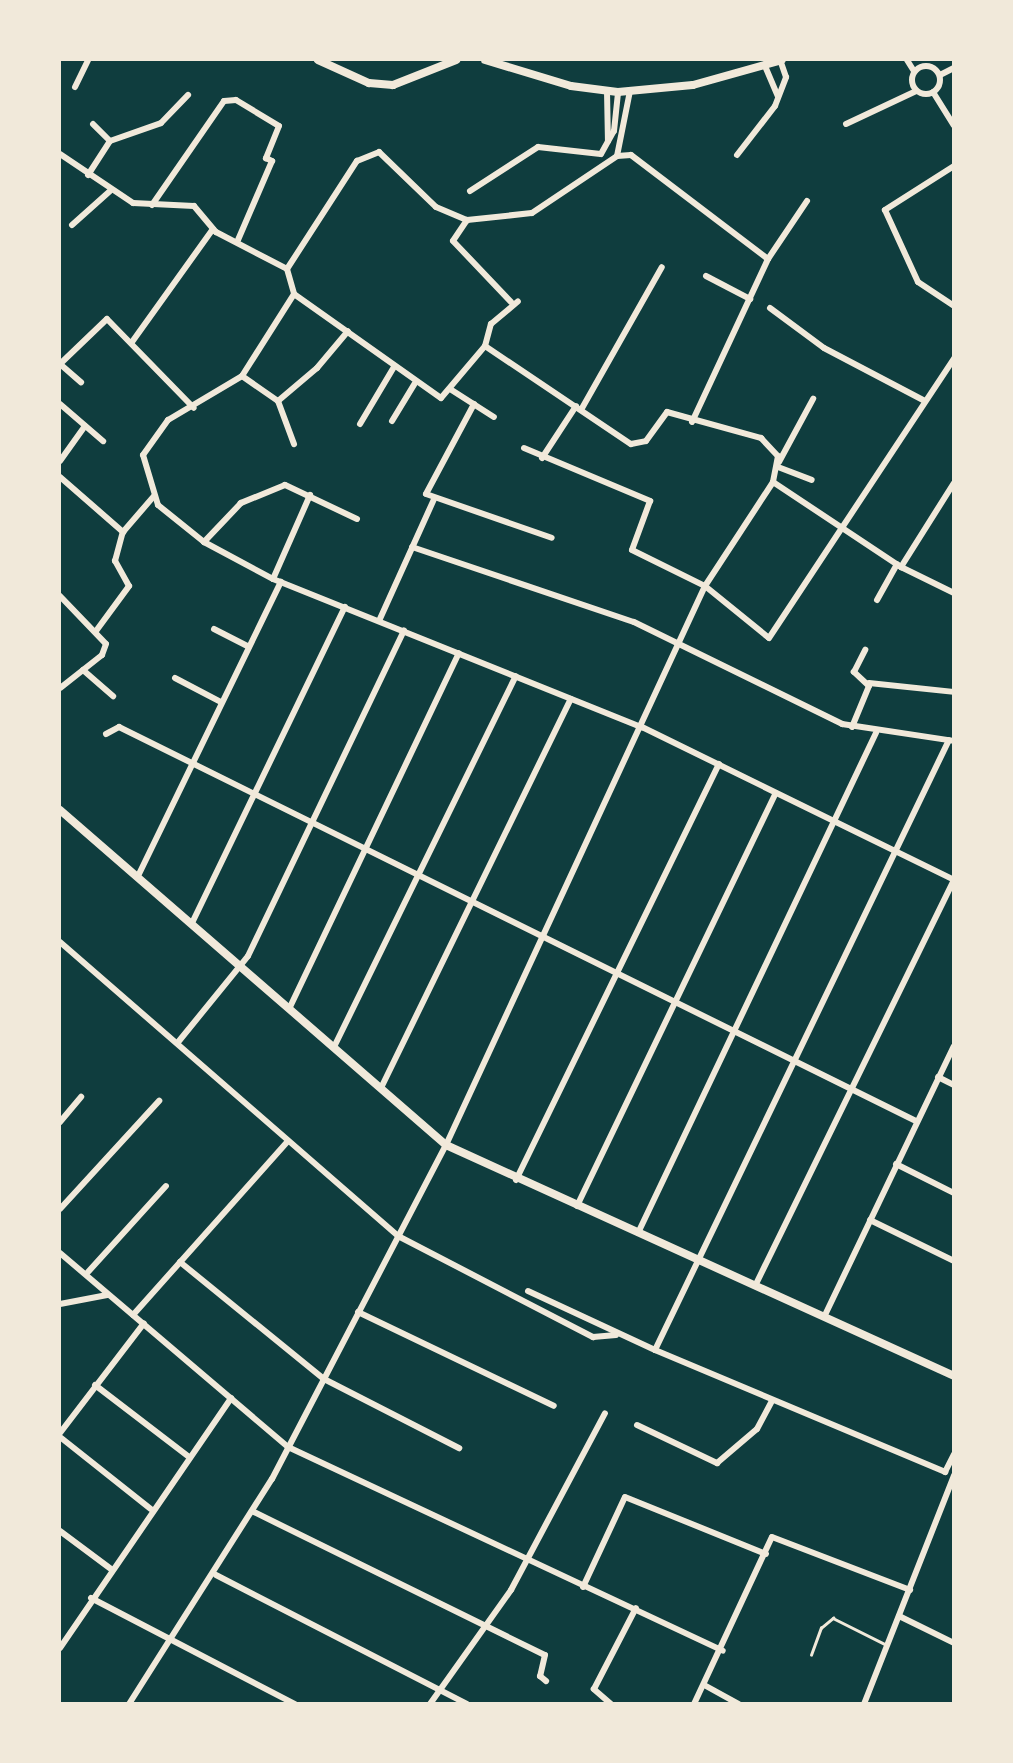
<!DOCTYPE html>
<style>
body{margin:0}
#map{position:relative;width:1013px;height:1763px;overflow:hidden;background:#0f3d3e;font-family:Signika,sans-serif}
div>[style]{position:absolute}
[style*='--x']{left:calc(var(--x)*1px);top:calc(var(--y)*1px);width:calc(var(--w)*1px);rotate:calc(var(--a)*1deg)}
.service>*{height:2.5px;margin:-1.25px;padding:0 1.25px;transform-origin:1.25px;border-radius:1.25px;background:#f1e9da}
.minor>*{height:6px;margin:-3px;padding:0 3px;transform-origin:3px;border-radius:3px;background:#f1e9da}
.minor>.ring{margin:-3px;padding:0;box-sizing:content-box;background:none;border:6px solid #f1e9da;border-radius:50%}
.tertiary>*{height:8px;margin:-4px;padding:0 4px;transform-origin:4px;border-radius:4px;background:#f1e9da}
span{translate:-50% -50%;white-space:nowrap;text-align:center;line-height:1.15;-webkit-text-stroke:5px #f1e9da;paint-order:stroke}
.frame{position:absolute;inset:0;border:61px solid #f1e9da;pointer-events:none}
</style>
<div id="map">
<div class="service">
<i style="--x:811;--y:1655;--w:29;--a:-70"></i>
<i style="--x:821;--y:1628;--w:16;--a:-40"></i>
<i style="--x:833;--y:1618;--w:60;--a:26.6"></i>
</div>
<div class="minor">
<i style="--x:907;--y:60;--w:13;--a:58"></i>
<i class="ring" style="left:912px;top:66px;width:22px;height:22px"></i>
<i style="--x:765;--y:66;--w:33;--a:67"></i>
<i style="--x:940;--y:75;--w:16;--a:-27"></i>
<i style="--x:75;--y:87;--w:30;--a:-64"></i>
<i style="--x:607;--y:91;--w:50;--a:88.9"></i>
<i style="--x:933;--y:92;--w:39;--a:58"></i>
<i style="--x:846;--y:124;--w:77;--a:-25.2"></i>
<i style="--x:110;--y:141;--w:54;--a:-19.4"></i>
<i style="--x:161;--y:123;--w:39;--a:-46"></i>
<i style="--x:60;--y:154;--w:88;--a:33.9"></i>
<i style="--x:133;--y:203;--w:61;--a:2.8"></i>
<i style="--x:194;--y:206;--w:34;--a:50"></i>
<i style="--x:216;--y:232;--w:80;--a:27.5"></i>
<i style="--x:287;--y:269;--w:26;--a:74"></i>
<i style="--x:294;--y:294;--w:180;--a:35.3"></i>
<i style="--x:441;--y:398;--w:68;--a:-49.8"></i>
<i style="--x:485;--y:346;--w:176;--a:33.9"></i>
<i style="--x:631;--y:444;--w:15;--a:-11"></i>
<i style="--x:646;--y:441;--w:36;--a:-54"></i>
<i style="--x:667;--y:412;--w:98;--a:15.5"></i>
<i style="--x:761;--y:438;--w:25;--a:47"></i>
<i style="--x:778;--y:456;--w:26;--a:101"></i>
<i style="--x:773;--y:482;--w:154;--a:33.6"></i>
<i style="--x:901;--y:567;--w:59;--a:26.1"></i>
<i style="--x:737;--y:155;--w:62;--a:-52.2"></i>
<i style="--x:775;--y:106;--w:31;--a:-69"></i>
<i style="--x:786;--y:77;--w:18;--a:-109"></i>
<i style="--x:617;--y:156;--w:66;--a:-78.7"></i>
<i style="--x:954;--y:166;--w:82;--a:147.5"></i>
<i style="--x:885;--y:210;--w:79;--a:65.4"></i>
<i style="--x:918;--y:282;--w:43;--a:33.7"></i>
<i style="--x:88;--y:175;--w:40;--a:-57.1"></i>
<i style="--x:110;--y:141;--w:24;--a:-135"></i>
<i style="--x:470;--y:191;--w:81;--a:-32.9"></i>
<i style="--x:538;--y:147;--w:63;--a:6.3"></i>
<i style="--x:601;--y:154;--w:26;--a:-61"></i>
<i style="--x:614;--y:131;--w:39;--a:-84"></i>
<i style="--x:152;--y:205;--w:126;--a:-55.3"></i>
<i style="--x:224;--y:101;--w:12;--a:-5"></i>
<i style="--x:236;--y:100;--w:50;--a:31.2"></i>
<i style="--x:279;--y:126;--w:35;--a:112"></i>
<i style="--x:266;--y:158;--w:7;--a:27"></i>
<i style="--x:272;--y:161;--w:86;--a:113.3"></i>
<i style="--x:467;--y:220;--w:25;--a:124"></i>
<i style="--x:453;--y:241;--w:84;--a:46.4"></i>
<i style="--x:72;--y:225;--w:51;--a:-41.8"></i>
<i style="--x:287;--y:269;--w:129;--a:-57.1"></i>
<i style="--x:357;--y:161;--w:24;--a:-22"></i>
<i style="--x:379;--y:152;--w:79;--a:44"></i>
<i style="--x:436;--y:207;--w:34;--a:23"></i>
<i style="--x:467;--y:220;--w:65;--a:-6.1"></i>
<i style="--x:532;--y:213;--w:102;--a:-33.8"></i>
<i style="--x:617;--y:156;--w:14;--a:-4"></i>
<i style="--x:631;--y:155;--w:172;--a:37.2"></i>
<i style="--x:706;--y:276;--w:50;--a:27.6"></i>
<i style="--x:770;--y:308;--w:67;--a:36.5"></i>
<i style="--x:824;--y:348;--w:114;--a:27.7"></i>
<i style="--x:132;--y:342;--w:139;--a:-54.4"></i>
<i style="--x:485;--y:346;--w:23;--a:-75"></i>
<i style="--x:491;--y:324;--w:35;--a:-40"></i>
<i style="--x:60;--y:364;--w:65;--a:-43.8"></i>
<i style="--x:107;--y:319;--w:124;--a:45.7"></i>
<i style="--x:60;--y:364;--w:28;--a:41"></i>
<i style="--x:242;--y:376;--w:44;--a:34.8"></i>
<i style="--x:278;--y:401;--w:46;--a:69.6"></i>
<i style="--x:450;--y:389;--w:52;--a:32.5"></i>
<i style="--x:278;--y:401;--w:51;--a:-40.2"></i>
<i style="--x:317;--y:368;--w:48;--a:-50"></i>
<i style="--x:60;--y:404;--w:57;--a:40.7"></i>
<i style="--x:474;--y:404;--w:102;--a:118.1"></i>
<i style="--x:426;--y:494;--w:133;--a:19.2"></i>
<i style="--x:581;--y:410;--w:164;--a:-60.5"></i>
<i style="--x:392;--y:421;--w:44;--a:-58.8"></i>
<i style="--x:692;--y:422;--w:180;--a:-65"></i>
<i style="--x:768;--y:259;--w:70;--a:-56.1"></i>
<i style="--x:360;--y:424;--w:66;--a:-59.2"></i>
<i style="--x:524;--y:448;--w:137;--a:22.8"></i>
<i style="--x:650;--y:501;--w:52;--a:110.2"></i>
<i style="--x:632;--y:550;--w:81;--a:26.3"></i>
<i style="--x:705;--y:586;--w:82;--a:39.1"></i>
<i style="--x:769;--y:638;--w:336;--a:-56.5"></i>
<i style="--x:542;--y:458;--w:62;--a:-56.8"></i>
<i style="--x:60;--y:461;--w:43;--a:-54.5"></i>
<i style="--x:779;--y:462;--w:72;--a:-61.6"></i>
<i style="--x:778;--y:467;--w:36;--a:21"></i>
<i style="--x:60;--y:477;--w:84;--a:41.1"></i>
<i style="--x:357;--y:519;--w:80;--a:-154.7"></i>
<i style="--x:285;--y:485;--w:48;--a:157.8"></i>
<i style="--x:241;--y:503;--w:54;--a:133.5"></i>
<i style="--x:204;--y:542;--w:78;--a:28.2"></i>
<i style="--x:273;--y:579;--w:398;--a:21.9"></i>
<i style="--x:642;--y:727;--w:347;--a:26.1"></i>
<i style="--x:204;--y:542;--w:59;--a:-141.2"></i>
<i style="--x:158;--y:505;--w:52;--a:-106.7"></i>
<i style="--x:143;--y:455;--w:43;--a:-54.5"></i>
<i style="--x:168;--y:420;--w:86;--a:-30.7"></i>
<i style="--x:242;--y:376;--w:97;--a:-57.6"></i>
<i style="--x:412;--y:547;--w:234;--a:18.7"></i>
<i style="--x:634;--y:622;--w:232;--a:26.1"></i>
<i style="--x:842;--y:724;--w:113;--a:8.6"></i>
<i style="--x:901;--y:567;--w:99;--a:-57.8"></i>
<i style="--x:273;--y:579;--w:92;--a:-66.2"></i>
<i style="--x:60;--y:596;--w:66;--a:46.2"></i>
<i style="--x:106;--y:644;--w:12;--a:110"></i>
<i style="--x:102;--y:655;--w:53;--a:141.8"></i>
<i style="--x:877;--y:600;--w:41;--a:-60.9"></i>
<i style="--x:379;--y:621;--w:134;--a:-65.7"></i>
<i style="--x:214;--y:629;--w:39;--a:27"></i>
<i style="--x:96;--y:631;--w:56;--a:-53.7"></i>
<i style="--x:129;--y:586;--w:29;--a:-119"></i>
<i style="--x:115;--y:561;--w:30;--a:-75"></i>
<i style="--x:123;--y:532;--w:48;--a:-49.3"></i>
<i style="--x:83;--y:670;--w:40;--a:41"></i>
<i style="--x:175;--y:678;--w:52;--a:27.6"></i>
<i style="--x:869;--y:683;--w:85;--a:6"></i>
<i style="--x:852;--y:727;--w:44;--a:-67.5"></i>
<i style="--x:869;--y:686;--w:21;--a:-137"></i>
<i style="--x:854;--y:672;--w:25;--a:-63"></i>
<i style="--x:106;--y:734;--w:15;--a:-28"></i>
<i style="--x:119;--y:727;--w:889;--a:26.31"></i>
<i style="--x:139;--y:874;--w:325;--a:-64.1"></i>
<i style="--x:193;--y:921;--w:349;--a:-64.2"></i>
<i style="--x:60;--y:942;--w:448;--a:41"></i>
<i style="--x:398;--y:1236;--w:220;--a:27.4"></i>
<i style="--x:593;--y:1337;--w:23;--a:-5"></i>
<i style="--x:290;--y:1007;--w:392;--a:-64.5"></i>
<i style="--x:179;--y:1041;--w:109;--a:-50.9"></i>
<i style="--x:248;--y:956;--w:361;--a:-64.4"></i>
<i style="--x:334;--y:1047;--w:413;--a:-63.9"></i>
<i style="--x:938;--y:1077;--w:18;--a:27"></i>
<i style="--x:381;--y:1088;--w:433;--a:-64"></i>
<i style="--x:60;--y:1122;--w:33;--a:-50"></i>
<i style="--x:896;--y:1164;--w:65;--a:26.6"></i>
<i style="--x:516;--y:1180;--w:463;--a:-64"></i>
<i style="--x:577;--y:1206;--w:458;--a:-64.3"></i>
<i style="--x:60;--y:1209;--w:147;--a:-47.5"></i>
<i style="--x:870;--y:1220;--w:93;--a:26"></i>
<i style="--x:638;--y:1233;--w:554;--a:-64.55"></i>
<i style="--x:60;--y:1253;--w:299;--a:40.4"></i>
<i style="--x:288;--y:1447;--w:480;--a:25.1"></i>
<i style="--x:180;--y:1262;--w:186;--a:39.1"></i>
<i style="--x:324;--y:1379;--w:152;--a:27.1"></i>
<i style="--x:88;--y:1272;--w:116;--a:-47.8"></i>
<i style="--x:756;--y:1284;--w:450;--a:-63.9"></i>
<i style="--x:528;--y:1291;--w:140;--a:24.9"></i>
<i style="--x:655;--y:1350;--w:677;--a:-64.27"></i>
<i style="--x:60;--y:1304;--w:48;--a:-10.8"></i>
<i style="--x:358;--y:1312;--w:217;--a:25.6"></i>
<i style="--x:133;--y:1315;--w:232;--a:-48.3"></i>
<i style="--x:825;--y:1315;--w:298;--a:-64.4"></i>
<i style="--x:655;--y:1350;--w:315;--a:22.8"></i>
<i style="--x:95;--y:1385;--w:117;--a:37.4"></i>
<i style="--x:637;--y:1425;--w:89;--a:25.4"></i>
<i style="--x:717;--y:1463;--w:52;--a:-40.4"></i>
<i style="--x:757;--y:1429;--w:32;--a:-62"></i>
<i style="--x:60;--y:1433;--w:138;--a:-52.6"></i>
<i style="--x:60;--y:1437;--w:116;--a:38.4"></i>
<i style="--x:945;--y:1472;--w:20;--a:-63"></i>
<i style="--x:254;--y:1512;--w:324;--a:26.2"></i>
<i style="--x:545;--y:1655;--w:22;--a:103"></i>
<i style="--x:540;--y:1676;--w:8;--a:40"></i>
<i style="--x:60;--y:1531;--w:64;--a:36.7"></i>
<i style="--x:216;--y:1575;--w:282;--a:27.2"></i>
<i style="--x:583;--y:1587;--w:99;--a:-65"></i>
<i style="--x:625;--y:1497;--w:152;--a:22"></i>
<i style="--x:91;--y:1598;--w:230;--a:27.5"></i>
<i style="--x:899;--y:1616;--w:61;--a:26.1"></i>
<i style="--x:60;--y:1648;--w:303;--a:-55.6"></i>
<i style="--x:706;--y:1686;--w:37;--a:29"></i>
<i style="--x:129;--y:1704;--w:267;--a:-57.6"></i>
<i style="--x:272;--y:1479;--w:377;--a:-62.5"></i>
<i style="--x:446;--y:1145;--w:616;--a:-65.14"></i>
<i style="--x:705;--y:586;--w:124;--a:-56.8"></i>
<i style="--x:430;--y:1704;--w:140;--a:-54.6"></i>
<i style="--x:511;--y:1590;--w:200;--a:-62"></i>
<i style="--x:611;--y:1704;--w:23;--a:-139"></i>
<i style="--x:594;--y:1689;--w:91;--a:-62.6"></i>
<i style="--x:694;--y:1704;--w:184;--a:-65"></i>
<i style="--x:772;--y:1537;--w:148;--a:21"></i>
<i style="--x:864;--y:1704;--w:246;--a:-68.5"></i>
</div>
<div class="tertiary">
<i style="--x:318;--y:60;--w:56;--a:24.3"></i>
<i style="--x:369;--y:83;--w:24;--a:5"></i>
<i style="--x:393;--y:85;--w:68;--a:-21.6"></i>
<i style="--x:485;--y:60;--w:90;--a:16.8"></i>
<i style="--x:571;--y:86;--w:47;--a:7.3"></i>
<i style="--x:618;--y:92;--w:75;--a:-5.3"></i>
<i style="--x:693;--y:85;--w:92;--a:-15.7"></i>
<i style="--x:60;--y:810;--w:511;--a:40.95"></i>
<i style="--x:446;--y:1145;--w:558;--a:24.45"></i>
</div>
<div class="frame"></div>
</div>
